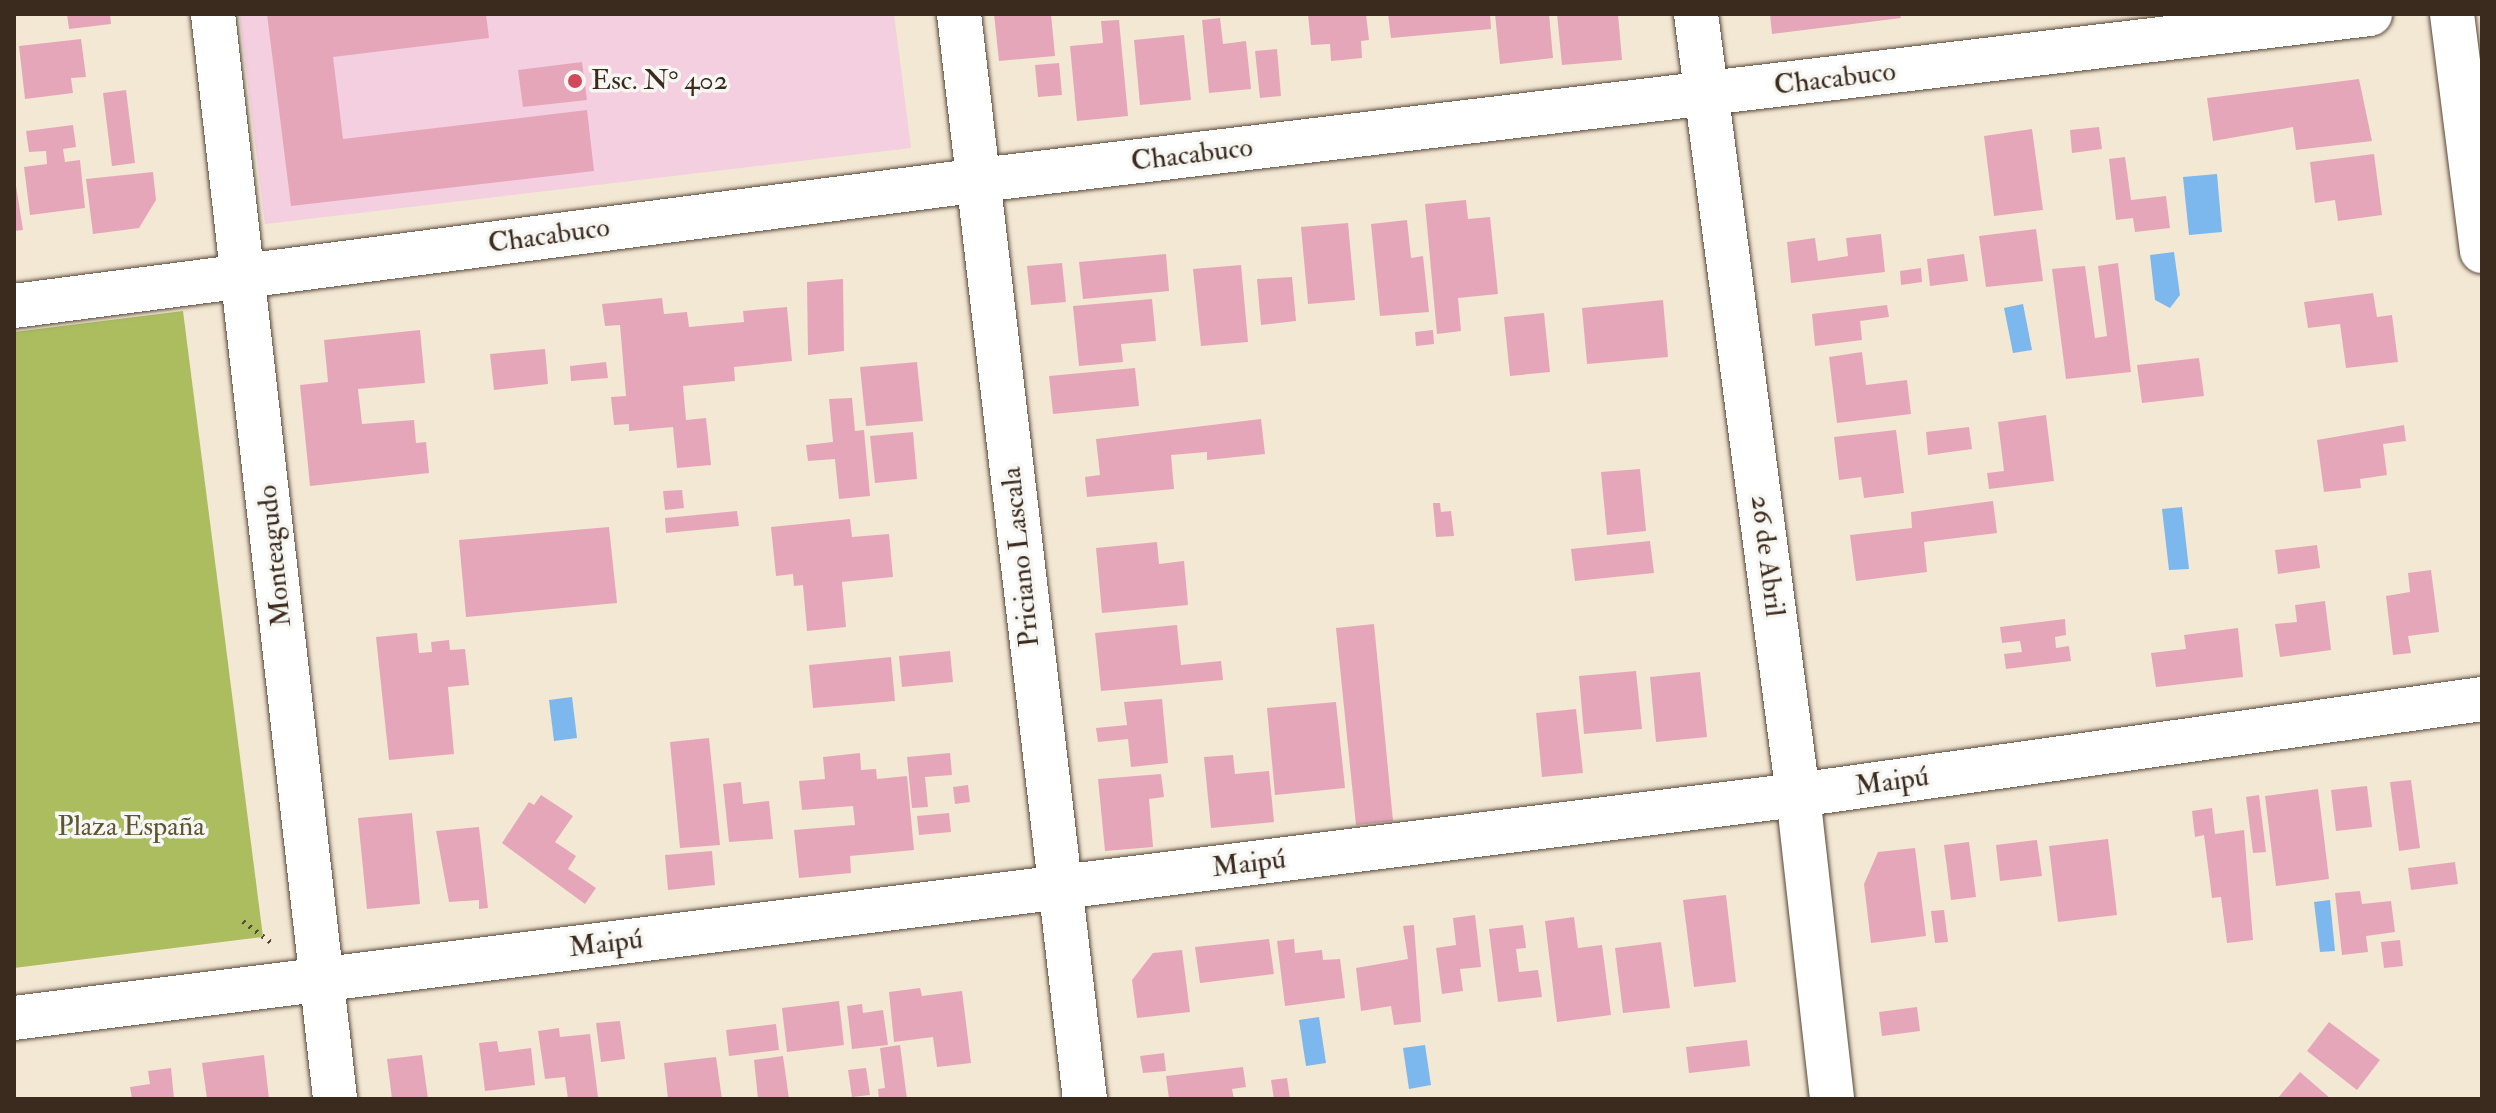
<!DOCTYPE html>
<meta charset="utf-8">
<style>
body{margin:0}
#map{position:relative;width:2496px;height:1113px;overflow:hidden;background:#f3e8d4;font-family:"IM FELL Double Pica",serif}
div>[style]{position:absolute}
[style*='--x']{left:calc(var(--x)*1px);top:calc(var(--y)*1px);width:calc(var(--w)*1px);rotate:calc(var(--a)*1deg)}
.built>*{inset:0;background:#f3cfdf}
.green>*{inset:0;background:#acbd60}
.water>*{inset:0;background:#7cb7ed}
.building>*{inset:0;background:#e6a6ba}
.path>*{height:5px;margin-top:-2.5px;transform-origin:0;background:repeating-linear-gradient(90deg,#574639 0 2px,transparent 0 8px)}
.roads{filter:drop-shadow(0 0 2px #574639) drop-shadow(0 0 2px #574639)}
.minor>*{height:44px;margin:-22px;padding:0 22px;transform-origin:22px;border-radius:22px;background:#fff}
.dots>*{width:22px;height:22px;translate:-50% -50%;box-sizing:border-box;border:4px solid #f6f6f2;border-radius:50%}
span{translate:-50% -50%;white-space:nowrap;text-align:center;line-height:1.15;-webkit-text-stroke:7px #f6f6f2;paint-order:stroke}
.street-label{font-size:28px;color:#3b2a1e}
.poi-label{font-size:28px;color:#3b2a1e}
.left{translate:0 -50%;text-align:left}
.park-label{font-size:28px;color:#5d5632}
.frame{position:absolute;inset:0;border:16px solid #3b2a1e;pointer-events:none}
</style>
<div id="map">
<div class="built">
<i style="clip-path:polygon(239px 14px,894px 14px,911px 148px,265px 224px)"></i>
</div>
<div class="green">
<i style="clip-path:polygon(183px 311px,263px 937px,14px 968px,14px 332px)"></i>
</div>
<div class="water">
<i style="clip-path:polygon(2217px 174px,2222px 232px,2189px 235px,2183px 177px)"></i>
<i style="clip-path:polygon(2174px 252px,2180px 295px,2170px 308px,2155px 300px,2150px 255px)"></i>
<i style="clip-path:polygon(2023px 304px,2032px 350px,2013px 353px,2004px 308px)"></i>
<i style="clip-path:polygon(2182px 507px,2189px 569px,2169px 570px,2162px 509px)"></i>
<i style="clip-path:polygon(572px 697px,577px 738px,554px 741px,549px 700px)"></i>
<i style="clip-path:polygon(2330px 900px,2335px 951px,2320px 952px,2314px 902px)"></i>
<i style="clip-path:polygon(1319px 1017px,1326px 1063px,1306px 1066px,1299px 1020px)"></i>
<i style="clip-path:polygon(1425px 1045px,1431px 1085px,1409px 1089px,1403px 1048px)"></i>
</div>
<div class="building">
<i style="clip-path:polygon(67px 14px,110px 14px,111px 24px,69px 29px)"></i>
<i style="clip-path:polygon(267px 14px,486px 14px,489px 38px,333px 57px,343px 139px,587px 110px,594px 171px,291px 206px)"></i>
<i style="clip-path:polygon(994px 14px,1051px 14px,1055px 56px,999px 61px)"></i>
<i style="clip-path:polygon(1308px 14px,1366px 14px,1369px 40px,1361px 41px,1362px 58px,1331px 61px,1330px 44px,1311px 45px)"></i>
<i style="clip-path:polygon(1388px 14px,1490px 14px,1491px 29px,1391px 38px)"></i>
<i style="clip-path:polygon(1495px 14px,1549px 14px,1553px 58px,1500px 64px)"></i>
<i style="clip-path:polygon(1557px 14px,1618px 14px,1622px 60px,1562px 65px)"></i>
<i style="clip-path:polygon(1770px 14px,1900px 14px,1901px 18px,1772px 34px)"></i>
<i style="clip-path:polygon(1220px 18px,1223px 44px,1246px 41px,1251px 89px,1209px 93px,1202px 20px)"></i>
<i style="clip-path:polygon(1119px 20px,1128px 116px,1077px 121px,1070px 46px,1103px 43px,1101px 21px)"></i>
<i style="clip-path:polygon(1184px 35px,1191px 100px,1140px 105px,1134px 40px)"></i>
<i style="clip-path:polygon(81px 39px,86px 77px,71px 78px,73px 93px,25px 99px,19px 46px)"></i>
<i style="clip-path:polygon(1277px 49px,1281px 96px,1260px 98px,1255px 51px)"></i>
<i style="clip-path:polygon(582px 62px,587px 100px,523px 107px,518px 70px)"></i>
<i style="clip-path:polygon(1059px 63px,1062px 95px,1038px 97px,1035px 65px)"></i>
<i style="clip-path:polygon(2359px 79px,2372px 141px,2296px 150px,2293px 127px,2213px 141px,2207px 98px)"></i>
<i style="clip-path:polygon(126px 90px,135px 163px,112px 166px,103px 93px)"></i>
<i style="clip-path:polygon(73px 125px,76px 147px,63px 149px,65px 162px,80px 160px,85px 208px,30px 215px,24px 167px,47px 164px,46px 151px,29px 152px,26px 131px)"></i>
<i style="clip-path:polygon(2099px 127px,2102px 149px,2072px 153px,2070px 130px)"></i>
<i style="clip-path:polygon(2032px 129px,2043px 210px,1994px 216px,1984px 136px)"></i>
<i style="clip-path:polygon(2374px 154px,2382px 215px,2338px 221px,2335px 200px,2315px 203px,2310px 162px)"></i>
<i style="clip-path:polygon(2125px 157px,2131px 200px,2166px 196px,2170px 228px,2135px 232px,2133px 218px,2116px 220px,2109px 159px)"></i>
<i style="clip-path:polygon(153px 172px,156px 200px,139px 228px,93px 234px,86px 179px)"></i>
<i style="clip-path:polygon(14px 173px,23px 230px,14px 231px)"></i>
<i style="clip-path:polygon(1466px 200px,1468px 219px,1490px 217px,1498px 294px,1458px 298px,1461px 331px,1437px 334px,1425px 204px)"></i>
<i style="clip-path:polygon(1407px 220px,1411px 258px,1423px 256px,1429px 312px,1380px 316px,1371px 224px)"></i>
<i style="clip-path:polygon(1348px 223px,1355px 300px,1308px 304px,1301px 227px)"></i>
<i style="clip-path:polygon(2036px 229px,2043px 281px,1986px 287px,1979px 236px)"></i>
<i style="clip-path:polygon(1881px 234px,1885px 272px,1791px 283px,1787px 242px,1815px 238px,1818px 261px,1848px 256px,1846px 238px)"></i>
<i style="clip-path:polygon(1166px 254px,1169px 291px,1083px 299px,1079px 262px)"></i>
<i style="clip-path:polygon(1964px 254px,1968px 281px,1930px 286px,1927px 259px)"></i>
<i style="clip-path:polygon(1062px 263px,1066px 302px,1031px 305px,1027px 266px)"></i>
<i style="clip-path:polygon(2118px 263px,2131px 372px,2066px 379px,2052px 269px,2085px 266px,2095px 338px,2107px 336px,2098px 266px)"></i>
<i style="clip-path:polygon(1241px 265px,1248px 342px,1201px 346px,1193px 269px)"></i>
<i style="clip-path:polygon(1921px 268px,1922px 282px,1901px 285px,1900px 271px)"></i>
<i style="clip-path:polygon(1292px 277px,1296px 321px,1261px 325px,1257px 279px)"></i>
<i style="clip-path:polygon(843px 279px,844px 351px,808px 355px,807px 282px)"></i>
<i style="clip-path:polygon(2373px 293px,2377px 317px,2392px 315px,2398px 362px,2346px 368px,2340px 324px,2308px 328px,2304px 302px)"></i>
<i style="clip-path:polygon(662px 298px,664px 314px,687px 312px,689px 327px,744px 322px,743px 311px,787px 307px,792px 361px,734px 367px,735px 381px,683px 386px,686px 420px,706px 418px,711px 465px,677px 468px,673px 427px,629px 431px,629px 424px,614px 425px,611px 397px,626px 396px,620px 325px,605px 326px,602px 304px)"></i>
<i style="clip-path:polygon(1152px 299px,1156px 341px,1121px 344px,1123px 362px,1079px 366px,1073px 306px)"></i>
<i style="clip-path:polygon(1663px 300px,1668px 357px,1587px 364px,1582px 308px)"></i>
<i style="clip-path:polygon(1887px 305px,1889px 317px,1860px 321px,1862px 340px,1815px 346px,1812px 314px)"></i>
<i style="clip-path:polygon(1544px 313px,1550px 372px,1510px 376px,1504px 317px)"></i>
<i style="clip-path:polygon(420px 330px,425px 383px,358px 389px,362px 424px,414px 420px,416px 443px,426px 442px,429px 473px,310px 486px,300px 385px,328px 382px,324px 340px)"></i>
<i style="clip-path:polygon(1433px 330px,1434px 344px,1416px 346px,1415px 332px)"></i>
<i style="clip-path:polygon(545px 349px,548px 384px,494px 390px,490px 354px)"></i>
<i style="clip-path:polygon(1862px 352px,1866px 385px,1907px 380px,1911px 414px,1837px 423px,1829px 357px)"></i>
<i style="clip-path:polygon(2199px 358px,2204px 396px,2142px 403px,2137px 365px)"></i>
<i style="clip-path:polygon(606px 362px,608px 378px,571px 381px,570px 366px)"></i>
<i style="clip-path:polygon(917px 362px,923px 421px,866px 426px,860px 367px)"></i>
<i style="clip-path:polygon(1135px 368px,1139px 406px,1053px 414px,1049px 376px)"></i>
<i style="clip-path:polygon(852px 398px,855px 431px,864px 430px,870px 496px,839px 499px,835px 459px,808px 461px,806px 445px,833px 442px,829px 399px)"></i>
<i style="clip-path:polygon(2046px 415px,2054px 481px,1989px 489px,1987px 473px,2004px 471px,1998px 422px)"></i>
<i style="clip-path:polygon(1261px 419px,1265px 454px,1207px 460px,1207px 452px,1171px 455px,1174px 489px,1087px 497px,1085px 477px,1100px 475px,1096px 439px)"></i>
<i style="clip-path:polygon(2404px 425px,2406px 441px,2383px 444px,2387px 475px,2360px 479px,2361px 488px,2324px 492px,2317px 440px)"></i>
<i style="clip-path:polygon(1969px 427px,1972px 449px,1928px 455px,1926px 432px)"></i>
<i style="clip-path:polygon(1896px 430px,1904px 493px,1864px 498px,1861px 477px,1839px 480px,1834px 437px)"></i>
<i style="clip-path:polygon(913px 432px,917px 479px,875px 483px,870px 436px)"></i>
<i style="clip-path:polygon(1640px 469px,1646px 531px,1607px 535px,1601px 472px)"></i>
<i style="clip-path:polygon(682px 490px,684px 508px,665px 510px,663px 491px)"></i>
<i style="clip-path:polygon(1993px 501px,1997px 533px,1924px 542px,1927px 572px,1856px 581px,1850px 535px,1912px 528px,1911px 512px)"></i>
<i style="clip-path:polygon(1433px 503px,1440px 503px,1441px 512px,1451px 511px,1454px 536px,1436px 537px)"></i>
<i style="clip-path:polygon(737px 511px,739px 526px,666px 533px,665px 518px)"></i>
<i style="clip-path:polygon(850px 519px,852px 537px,889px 534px,893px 577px,842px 582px,846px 627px,807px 631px,803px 585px,794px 586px,793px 574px,776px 576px,771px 527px)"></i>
<i style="clip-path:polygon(609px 527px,617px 603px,466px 617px,459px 540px)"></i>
<i style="clip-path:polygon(1650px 541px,1654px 573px,1575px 581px,1571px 549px)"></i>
<i style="clip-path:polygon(1157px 542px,1159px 564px,1184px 561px,1188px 605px,1102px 613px,1096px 548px)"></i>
<i style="clip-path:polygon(2317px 545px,2320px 568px,2278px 574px,2275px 550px)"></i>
<i style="clip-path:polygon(2431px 570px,2439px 632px,2408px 636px,2411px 653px,2393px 655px,2386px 596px,2410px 592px,2408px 573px)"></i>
<i style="clip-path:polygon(2325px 601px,2331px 650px,2280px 657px,2275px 624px,2297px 622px,2295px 605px)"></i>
<i style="clip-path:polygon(2065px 619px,2066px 635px,2055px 637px,2056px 648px,2069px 646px,2071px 661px,2006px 669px,2004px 654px,2022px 652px,2020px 641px,2002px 643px,2000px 627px)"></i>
<i style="clip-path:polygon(1374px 624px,1393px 821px,1356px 825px,1336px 628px)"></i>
<i style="clip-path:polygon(1177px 625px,1181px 665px,1221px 661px,1223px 680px,1101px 691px,1095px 633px)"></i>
<i style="clip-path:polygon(2238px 628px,2243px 677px,2156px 687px,2151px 653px,2186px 649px,2184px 635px)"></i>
<i style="clip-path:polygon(417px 633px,419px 653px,432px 652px,431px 642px,449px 640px,450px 650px,465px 649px,469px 685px,448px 687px,454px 754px,389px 760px,376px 637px)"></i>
<i style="clip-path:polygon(950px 651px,953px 682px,902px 687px,899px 656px)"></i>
<i style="clip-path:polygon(891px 657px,895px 701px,813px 708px,809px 665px)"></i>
<i style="clip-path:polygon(1636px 671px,1642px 729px,1584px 734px,1579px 676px)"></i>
<i style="clip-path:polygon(1700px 672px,1707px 737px,1656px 742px,1650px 677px)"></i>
<i style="clip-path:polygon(1162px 699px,1168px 763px,1131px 767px,1128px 739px,1098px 742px,1096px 728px,1127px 725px,1124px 702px)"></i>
<i style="clip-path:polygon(1336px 702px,1345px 788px,1275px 795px,1267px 708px)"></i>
<i style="clip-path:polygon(1576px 709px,1583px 773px,1542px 777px,1536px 713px)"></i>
<i style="clip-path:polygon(709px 738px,720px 845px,680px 848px,670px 742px)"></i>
<i style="clip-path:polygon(860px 753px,861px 770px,876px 769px,877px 779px,907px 776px,914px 850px,850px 856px,851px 873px,799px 878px,794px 830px,855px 825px,853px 806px,802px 810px,799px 781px,825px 779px,823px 757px)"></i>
<i style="clip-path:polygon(950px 753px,952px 775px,925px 777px,928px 807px,912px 808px,907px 757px)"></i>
<i style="clip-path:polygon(1233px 755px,1235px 774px,1269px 771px,1274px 822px,1211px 828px,1204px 757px)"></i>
<i style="clip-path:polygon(1161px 774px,1164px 797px,1149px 799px,1153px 847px,1105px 851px,1098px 779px)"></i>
<i style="clip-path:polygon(2411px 780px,2420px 848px,2399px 851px,2390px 782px)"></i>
<i style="clip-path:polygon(741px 782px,743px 804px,769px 801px,773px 839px,729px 842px,723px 784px)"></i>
<i style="clip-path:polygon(968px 785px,970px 802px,955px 804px,953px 787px)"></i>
<i style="clip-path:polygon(2367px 786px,2372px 827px,2336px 831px,2331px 790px)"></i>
<i style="clip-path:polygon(2318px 789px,2329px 879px,2276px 886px,2265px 796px)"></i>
<i style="clip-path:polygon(541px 795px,573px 816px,555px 842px,576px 856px,568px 869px,596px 888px,585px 904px,502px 843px,529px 802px,534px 805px)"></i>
<i style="clip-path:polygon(2259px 795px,2266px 852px,2253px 853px,2246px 797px)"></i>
<i style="clip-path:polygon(2212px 808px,2215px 834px,2244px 830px,2253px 940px,2227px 943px,2221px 897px,2212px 898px,2204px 835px,2195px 837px,2192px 811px)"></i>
<i style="clip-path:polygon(412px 813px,420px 904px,367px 909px,358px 818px)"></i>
<i style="clip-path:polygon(949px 813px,951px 832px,919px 835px,917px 816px)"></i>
<i style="clip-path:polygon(479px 827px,488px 908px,479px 909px,479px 900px,449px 902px,436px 831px)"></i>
<i style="clip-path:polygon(2108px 839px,2117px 915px,2058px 922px,2049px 846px)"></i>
<i style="clip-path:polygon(2037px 840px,2042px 876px,2000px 881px,1996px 845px)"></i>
<i style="clip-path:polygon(1969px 842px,1976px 897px,1951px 900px,1944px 845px)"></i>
<i style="clip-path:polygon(1915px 848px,1926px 936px,1871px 943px,1864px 884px,1878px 852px)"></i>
<i style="clip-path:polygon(712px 851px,715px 885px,668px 890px,665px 855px)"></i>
<i style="clip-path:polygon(2455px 862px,2458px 884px,2411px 890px,2408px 868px)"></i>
<i style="clip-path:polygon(2360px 891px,2362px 904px,2391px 901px,2395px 932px,2366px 936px,2368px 952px,2342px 955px,2335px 893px)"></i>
<i style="clip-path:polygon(1726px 895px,1736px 982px,1694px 987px,1683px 900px)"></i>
<i style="clip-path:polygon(1944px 910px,1948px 942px,1935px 943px,1931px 911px)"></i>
<i style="clip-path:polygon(1475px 915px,1481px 967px,1460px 969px,1463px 991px,1442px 994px,1436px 948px,1456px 945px,1453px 918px)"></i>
<i style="clip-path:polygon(1574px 917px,1578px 948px,1602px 945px,1611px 1015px,1557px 1022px,1545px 921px)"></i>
<i style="clip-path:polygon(1414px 925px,1421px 1022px,1394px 1025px,1391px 1006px,1361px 1011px,1356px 968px,1408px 959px,1403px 926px)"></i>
<i style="clip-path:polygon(1523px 925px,1526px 948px,1516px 949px,1519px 972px,1538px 970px,1542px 997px,1498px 1002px,1489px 929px)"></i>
<i style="clip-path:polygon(1269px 939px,1274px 974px,1200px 983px,1195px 947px)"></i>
<i style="clip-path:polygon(1294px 939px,1295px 953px,1322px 950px,1323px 960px,1340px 959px,1345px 998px,1285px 1006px,1277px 941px)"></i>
<i style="clip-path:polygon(2400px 940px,2403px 966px,2384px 968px,2381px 942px)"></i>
<i style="clip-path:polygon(1661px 942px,1670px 1008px,1623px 1013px,1615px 948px)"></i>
<i style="clip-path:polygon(1182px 950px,1190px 1012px,1137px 1018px,1132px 980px,1153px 953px)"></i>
<i style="clip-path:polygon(920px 988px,922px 996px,962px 991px,971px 1063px,937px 1067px,933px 1037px,894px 1042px,889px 992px)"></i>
<i style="clip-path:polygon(839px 1001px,844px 1045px,787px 1052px,782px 1008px)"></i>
<i style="clip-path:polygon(862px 1004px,863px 1013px,883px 1010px,888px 1045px,852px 1049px,847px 1006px)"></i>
<i style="clip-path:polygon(1917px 1007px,1920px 1031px,1882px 1036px,1879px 1012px)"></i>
<i style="clip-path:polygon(620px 1021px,625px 1059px,601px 1062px,596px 1023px)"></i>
<i style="clip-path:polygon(2329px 1022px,2380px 1060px,2357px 1090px,2307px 1051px)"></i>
<i style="clip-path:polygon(776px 1024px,779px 1050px,729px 1056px,726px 1030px)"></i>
<i style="clip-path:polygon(559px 1028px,560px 1037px,590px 1034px,598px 1097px,568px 1099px,565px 1077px,545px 1079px,538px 1031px)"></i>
<i style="clip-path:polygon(1747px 1040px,1750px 1066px,1689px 1073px,1686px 1047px)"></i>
<i style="clip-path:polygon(497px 1041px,499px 1052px,531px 1048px,535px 1085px,485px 1091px,479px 1043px)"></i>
<i style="clip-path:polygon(900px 1045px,907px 1099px,879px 1099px,878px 1089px,885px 1088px,880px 1048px)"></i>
<i style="clip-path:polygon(1164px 1053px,1166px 1071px,1143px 1073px,1140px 1056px)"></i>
<i style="clip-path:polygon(264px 1055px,269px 1099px,207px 1099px,202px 1063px)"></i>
<i style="clip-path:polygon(422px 1055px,428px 1099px,392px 1099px,387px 1059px)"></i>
<i style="clip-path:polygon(783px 1056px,789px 1099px,758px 1099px,754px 1060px)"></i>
<i style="clip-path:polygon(716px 1057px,722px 1099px,668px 1099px,664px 1063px)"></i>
<i style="clip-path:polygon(1243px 1067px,1246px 1087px,1232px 1089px,1234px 1099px,1169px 1099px,1166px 1076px)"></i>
<i style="clip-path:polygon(171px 1068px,174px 1099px,132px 1099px,130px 1087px,150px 1084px,148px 1071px)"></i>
<i style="clip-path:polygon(866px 1068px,870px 1095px,852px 1097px,848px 1070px)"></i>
<i style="clip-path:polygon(2300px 1072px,2331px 1099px,2277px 1099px)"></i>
<i style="clip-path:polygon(1287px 1078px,1290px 1099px,1274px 1099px,1271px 1080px)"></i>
</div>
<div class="path">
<i style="--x:243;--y:921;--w:35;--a:37"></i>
</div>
<div class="roads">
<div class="minor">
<i style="--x:213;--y:14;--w:1092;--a:83.58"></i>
<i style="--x:959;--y:14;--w:1092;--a:83.38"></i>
<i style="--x:1696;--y:14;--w:788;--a:82.56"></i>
<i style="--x:1798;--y:795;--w:306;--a:83.6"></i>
<i style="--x:2452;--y:14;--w:239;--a:82.8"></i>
<i style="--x:14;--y:306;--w:974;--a:-7.43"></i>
<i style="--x:980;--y:180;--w:1400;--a:-6.81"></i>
<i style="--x:14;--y:1018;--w:1798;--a:-7.13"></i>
<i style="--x:1798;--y:795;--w:691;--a:-7.99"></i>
</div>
</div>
<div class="dots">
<i style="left:575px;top:81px;background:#d1495b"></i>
</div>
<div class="street-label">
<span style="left:1835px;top:79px;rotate:-7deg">Chacabuco</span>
<span style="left:1192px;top:155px;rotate:-7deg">Chacabuco</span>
<span style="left:549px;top:236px;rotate:-8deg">Chacabuco</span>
<span style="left:275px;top:556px;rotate:-96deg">Monteagudo</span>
<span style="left:1767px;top:556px;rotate:83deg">26 de Abril</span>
<span style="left:1021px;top:557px;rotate:-96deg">Priciano Lascala</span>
<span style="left:1892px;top:782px;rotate:-8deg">Maipú</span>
<span style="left:1249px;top:864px;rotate:-7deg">Maipú</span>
<span style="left:606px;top:944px;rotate:-7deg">Maipú</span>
</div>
<div class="poi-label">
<span class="left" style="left:591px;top:81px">Esc. N° 402</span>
</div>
<div class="park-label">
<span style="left:131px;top:827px">Plaza España</span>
</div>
<div class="frame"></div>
</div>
